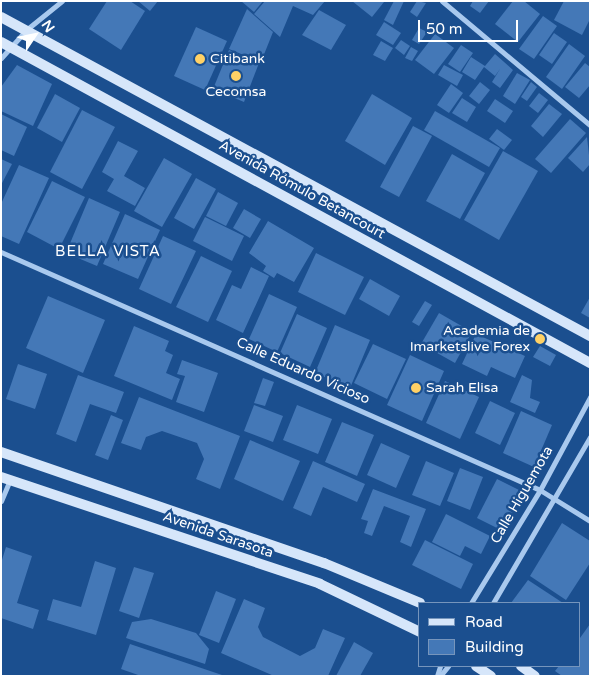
<!DOCTYPE html>
<meta charset="utf-8">
<style>
body{margin:0}
#map{position:relative;width:591px;height:677px;overflow:hidden;background:#1b4f8f;font-family:"Varela Round",sans-serif}
div>[style]{position:absolute}
[style*='--x']{left:calc(var(--x)*1px);top:calc(var(--y)*1px);width:calc(var(--w)*1px);rotate:calc(var(--a)*1deg)}
.building>*{inset:0;background:#4478b7}
.street>*{height:5px;margin:-2.5px;padding:0 2.5px;transform-origin:2.5px;border-radius:2.5px;background:#a9c9ee}
.secondary>*{height:10px;margin:-5px;padding:0 5px;transform-origin:5px;border-radius:5px;background:#d6e6fa}
.dots>*{width:14px;height:14px;translate:-50% -50%;box-sizing:border-box;border:2px solid #1b4f8f;border-radius:50%}
span{translate:-50% -50%;white-space:nowrap;text-align:center;line-height:1.15;-webkit-text-stroke:5px #1b4f8f;paint-order:stroke}
.poi-label{font-size:14px;color:#fff}
.left{translate:0 -50%;text-align:left}
.right{translate:-100% -50%;text-align:right}
.street-label{font-size:14px;color:#fff}
.neighbourhood-label{font-size:15px;color:#fff;letter-spacing:1px}
.frame{position:absolute;inset:0;border:2px solid #fff;pointer-events:none}
.legend{position:absolute;left:418px;top:602px;width:162px;height:65px;box-sizing:border-box;background:#1b4f8f;border:1px solid #7695bc;margin:0;padding:6px 9px;list-style:none;font-size:15px;color:#fff}
.legend li{display:flex;align-items:center;gap:10px;height:25px}
.legend b{width:25px;border:1px solid #7695bc}
.north{position:absolute;left:10px;top:10px;width:50px;height:50px;-webkit-text-stroke:4px #1b4f8f;paint-order:stroke;rotate:56deg;font-size:14px;font-weight:700;line-height:20px;text-align:center;color:#fff}
.north::after{content:'';display:block;margin:auto;width:18px;height:22px;background:#fff;clip-path:polygon(50% 0,100% 100%,50% 72%,0 100%)}
.scale{position:absolute;left:418px;top:20px;width:100px;height:22px;box-sizing:border-box;border:2px solid #fff;border-top:0;padding-left:6px;font-size:15px;line-height:18px;white-space:nowrap;color:#fff;-webkit-text-stroke:4px #1b4f8f;paint-order:stroke}
</style>
<div id="map">
<div class="building">
<i style="clip-path:polygon(107px 1px,130px 1px,145px 11px,121px 50px,89px 29px)"></i>
<i style="clip-path:polygon(138px 1px,158px 1px,150px 11px)"></i>
<i style="clip-path:polygon(241px 1px,263px 1px,254px 12px)"></i>
<i style="clip-path:polygon(265px 1px,325px 1px,313px 15px,293px 6px,280px 37px,254px 14px)"></i>
<i style="clip-path:polygon(352px 1px,383px 1px,384px 2px,372px 17px)"></i>
<i style="clip-path:polygon(394px 1px,404px 1px,393px 25px,384px 20px)"></i>
<i style="clip-path:polygon(417px 1px,426px 3px,417px 17px,410px 12px)"></i>
<i style="clip-path:polygon(473px 1px,489px 1px,480px 13px,470px 6px)"></i>
<i style="clip-path:polygon(513px 1px,524px 1px,540px 14px,518px 42px,495px 24px)"></i>
<i style="clip-path:polygon(564px 1px,590px 1px,590px 19px,582px 35px,554px 20px)"></i>
<i style="clip-path:polygon(247px 9px,273px 32px,261px 62px,229px 49px)"></i>
<i style="clip-path:polygon(319px 10px,346px 25px,331px 50px,302px 35px)"></i>
<i style="clip-path:polygon(543px 16px,557px 26px,534px 59px,519px 49px)"></i>
<i style="clip-path:polygon(384px 22px,401px 33px,393px 45px,376px 35px)"></i>
<i style="clip-path:polygon(196px 27px,227px 41px,205px 90px,174px 76px)"></i>
<i style="clip-path:polygon(419px 28px,427px 32px,419px 44px,412px 40px)"></i>
<i style="clip-path:polygon(554px 33px,567px 42px,552px 64px,539px 55px)"></i>
<i style="clip-path:polygon(435px 34px,454px 48px,434px 74px,415px 60px)"></i>
<i style="clip-path:polygon(401px 40px,410px 46px,404px 55px,395px 48px)"></i>
<i style="clip-path:polygon(381px 41px,393px 48px,385px 61px,373px 55px)"></i>
<i style="clip-path:polygon(569px 44px,585px 56px,562px 89px,546px 77px)"></i>
<i style="clip-path:polygon(461px 45px,473px 53px,460px 72px,448px 64px)"></i>
<i style="clip-path:polygon(411px 47px,418px 51px,412px 61px,405px 58px)"></i>
<i style="clip-path:polygon(229px 50px,259px 63px,244px 102px,213px 89px)"></i>
<i style="clip-path:polygon(495px 54px,513px 70px,500px 88px,492px 82px,500px 69px,495px 76px,484px 67px,475px 80px,462px 72px,471px 57px,485px 66px)"></i>
<i style="clip-path:polygon(585px 63px,590px 67px,590px 85px,579px 98px,565px 87px)"></i>
<i style="clip-path:polygon(17px 65px,52px 84px,33px 126px,1px 111px,1px 87px)"></i>
<i style="clip-path:polygon(444px 65px,463px 75px,457px 86px,438px 75px)"></i>
<i style="clip-path:polygon(517px 73px,530px 80px,515px 104px,503px 96px)"></i>
<i style="clip-path:polygon(480px 82px,490px 90px,479px 104px,469px 96px)"></i>
<i style="clip-path:polygon(531px 82px,537px 87px,527px 101px,521px 97px)"></i>
<i style="clip-path:polygon(451px 84px,463px 93px,449px 113px,437px 105px)"></i>
<i style="clip-path:polygon(539px 93px,548px 100px,538px 113px,529px 106px)"></i>
<i style="clip-path:polygon(55px 94px,80px 108px,62px 142px,37px 128px)"></i>
<i style="clip-path:polygon(372px 94px,412px 118px,385px 165px,345px 141px)"></i>
<i style="clip-path:polygon(462px 98px,476px 107px,467px 122px,452px 113px)"></i>
<i style="clip-path:polygon(495px 99px,513px 111px,505px 123px,487px 111px)"></i>
<i style="clip-path:polygon(549px 104px,562px 114px,543px 137px,531px 126px)"></i>
<i style="clip-path:polygon(82px 110px,115px 127px,82px 189px,50px 172px)"></i>
<i style="clip-path:polygon(435px 111px,500px 148px,489px 167px,424px 130px)"></i>
<i style="clip-path:polygon(1px 114px,27px 127px,14px 156px,1px 150px)"></i>
<i style="clip-path:polygon(570px 119px,586px 133px,551px 173px,535px 159px)"></i>
<i style="clip-path:polygon(413px 126px,432px 136px,399px 197px,380px 187px)"></i>
<i style="clip-path:polygon(497px 129px,512px 140px,504px 150px,489px 139px)"></i>
<i style="clip-path:polygon(587px 137px,590px 164px,583px 172px,568px 158px)"></i>
<i style="clip-path:polygon(118px 141px,138px 151px,124px 176px,145px 188px,135px 206px,107px 191px,114px 179px,102px 172px)"></i>
<i style="clip-path:polygon(503px 151px,538px 171px,499px 240px,464px 220px)"></i>
<i style="clip-path:polygon(452px 154px,485px 173px,460px 219px,426px 201px)"></i>
<i style="clip-path:polygon(164px 158px,192px 174px,162px 227px,134px 211px)"></i>
<i style="clip-path:polygon(1px 159px,12px 164px,1px 185px)"></i>
<i style="clip-path:polygon(19px 165px,49px 178px,19px 244px,1px 236px,1px 204px)"></i>
<i style="clip-path:polygon(196px 178px,216px 189px,194px 229px,174px 218px)"></i>
<i style="clip-path:polygon(52px 181px,85px 197px,59px 249px,27px 232px)"></i>
<i style="clip-path:polygon(218px 192px,238px 203px,226px 226px,206px 216px)"></i>
<i style="clip-path:polygon(89px 198px,120px 212px,97px 266px,66px 253px)"></i>
<i style="clip-path:polygon(244px 209px,261px 219px,250px 238px,233px 228px)"></i>
<i style="clip-path:polygon(125px 214px,160px 230px,138px 279px,103px 264px)"></i>
<i style="clip-path:polygon(205px 217px,244px 236px,232px 261px,193px 241px)"></i>
<i style="clip-path:polygon(268px 221px,314px 248px,294px 282px,277px 273px,274px 278px,263px 271px,266px 266px,249px 253px)"></i>
<i style="clip-path:polygon(163px 236px,196px 251px,171px 304px,139px 289px)"></i>
<i style="clip-path:polygon(316px 253px,364px 277px,345px 315px,298px 292px)"></i>
<i style="clip-path:polygon(201px 256px,232px 271px,208px 322px,176px 307px)"></i>
<i style="clip-path:polygon(251px 267px,269px 276px,243px 333px,216px 320px,232px 285px,241px 289px)"></i>
<i style="clip-path:polygon(370px 279px,400px 296px,389px 316px,359px 299px)"></i>
<i style="clip-path:polygon(269px 294px,297px 307px,277px 352px,249px 339px)"></i>
<i style="clip-path:polygon(48px 296px,105px 320px,83px 373px,26px 348px)"></i>
<i style="clip-path:polygon(590px 297px,590px 318px,581px 313px)"></i>
<i style="clip-path:polygon(425px 301px,432px 305px,419px 326px,412px 322px)"></i>
<i style="clip-path:polygon(439px 313px,472px 332px,455px 363px,421px 344px)"></i>
<i style="clip-path:polygon(297px 314px,327px 328px,310px 367px,280px 353px)"></i>
<i style="clip-path:polygon(335px 325px,370px 340px,350px 388px,315px 373px)"></i>
<i style="clip-path:polygon(134px 326px,169px 341px,165px 351px,173px 355px,166px 373px,180px 379px,172px 400px,114px 376px)"></i>
<i style="clip-path:polygon(476px 334px,525px 356px,515px 378px,491px 367px,487px 376px,462px 364px)"></i>
<i style="clip-path:polygon(373px 344px,406px 359px,387px 399px,354px 383px)"></i>
<i style="clip-path:polygon(540px 346px,556px 355px,550px 366px,533px 357px)"></i>
<i style="clip-path:polygon(410px 355px,444px 371px,422px 421px,387px 405px)"></i>
<i style="clip-path:polygon(182px 360px,218px 373px,204px 412px,176px 402px,185px 376px,177px 374px)"></i>
<i style="clip-path:polygon(18px 364px,47px 374px,35px 409px,6px 399px)"></i>
<i style="clip-path:polygon(78px 375px,124px 392px,116px 413px,90px 404px,76px 442px,56px 434px)"></i>
<i style="clip-path:polygon(522px 375px,532px 380px,530px 398px,540px 402px,535px 413px,510px 402px)"></i>
<i style="clip-path:polygon(263px 378px,274px 382px,265px 406px,254px 403px)"></i>
<i style="clip-path:polygon(445px 381px,479px 397px,460px 439px,426px 423px)"></i>
<i style="clip-path:polygon(139px 397px,240px 436px,220px 489px,196px 479px,204px 459px,197px 443px,162px 431px,146px 437px,141px 450px,121px 443px)"></i>
<i style="clip-path:polygon(490px 401px,515px 413px,500px 445px,475px 433px)"></i>
<i style="clip-path:polygon(254px 405px,283px 416px,273px 442px,244px 431px)"></i>
<i style="clip-path:polygon(297px 405px,332px 419px,318px 454px,283px 440px)"></i>
<i style="clip-path:polygon(521px 411px,552px 425px,534px 467px,503px 453px)"></i>
<i style="clip-path:polygon(111px 415px,123px 420px,108px 460px,95px 455px)"></i>
<i style="clip-path:polygon(342px 422px,374px 435px,357px 476px,325px 462px)"></i>
<i style="clip-path:polygon(250px 440px,300px 461px,283px 501px,234px 479px)"></i>
<i style="clip-path:polygon(381px 443px,410px 456px,396px 488px,367px 475px)"></i>
<i style="clip-path:polygon(313px 461px,365px 484px,357px 502px,323px 487px,311px 516px,293px 508px)"></i>
<i style="clip-path:polygon(426px 461px,454px 473px,440px 506px,412px 495px)"></i>
<i style="clip-path:polygon(460px 468px,483px 477px,470px 510px,447px 501px)"></i>
<i style="clip-path:polygon(497px 479px,523px 492px,503px 531px,477px 518px)"></i>
<i style="clip-path:polygon(373px 489px,426px 509px,411px 547px,400px 542px,410px 516px,384px 506px,372px 536px,364px 533px,368px 521px,361px 519px)"></i>
<i style="clip-path:polygon(446px 514px,490px 536px,481px 554px,465px 546px,460px 556px,432px 542px)"></i>
<i style="clip-path:polygon(562px 523px,590px 541px,590px 563px,566px 600px,530px 576px)"></i>
<i style="clip-path:polygon(425px 540px,473px 564px,461px 589px,412px 565px)"></i>
<i style="clip-path:polygon(6px 547px,32px 556px,17px 603px,39px 610px,33px 629px,1px 618px,1px 563px)"></i>
<i style="clip-path:polygon(95px 561px,116px 568px,96px 635px,47px 620px,53px 599px,81px 607px)"></i>
<i style="clip-path:polygon(134px 567px,154px 573px,139px 618px,119px 611px)"></i>
<i style="clip-path:polygon(528px 580px,563px 603px,511px 603px)"></i>
<i style="clip-path:polygon(216px 591px,236px 599px,219px 643px,199px 635px)"></i>
<i style="clip-path:polygon(244px 599px,265px 608px,258px 627px,263px 637px,300px 656px,315px 648px,323px 629px,345px 638px,328px 676px,274px 676px,221px 653px)"></i>
<i style="clip-path:polygon(151px 619px,196px 633px,209px 649px,205px 664px,126px 638px,132px 622px)"></i>
<i style="clip-path:polygon(590px 624px,590px 676px,562px 676px,555px 671px,559px 666px,580px 666px,580px 638px)"></i>
<i style="clip-path:polygon(354px 642px,373px 653px,360px 676px,336px 676px)"></i>
<i style="clip-path:polygon(130px 644px,222px 675px,222px 676px,141px 676px,121px 669px)"></i>
</div>
<div class="street">
<i style="--x:442;--y:1;--w:193;--a:40"></i>
<i style="--x:1;--y:58;--w:38;--a:-48"></i>
<i style="--x:26;--y:30;--w:46;--a:-38.9"></i>
<i style="--x:1;--y:252;--w:589;--a:23.82"></i>
<i style="--x:540;--y:490;--w:59;--a:31.8"></i>
<i style="--x:1;--y:501;--w:23;--a:-67"></i>
<i style="--x:471;--y:603;--w:132;--a:-58.6"></i>
<i style="--x:540;--y:490;--w:106;--a:-61.7"></i>
<i style="--x:493;--y:603;--w:192;--a:-59.7"></i>
<i style="--x:437;--y:676;--w:10;--a:-73"></i>
<i style="--x:440;--y:676;--w:13;--a:-51"></i>
</div>
<div class="secondary">
<i style="--x:1;--y:17;--w:670;--a:28.44"></i>
<i style="--x:1;--y:42;--w:671;--a:28.59"></i>
<i style="--x:1;--y:452;--w:342;--a:19"></i>
<i style="--x:324;--y:563;--w:104;--a:22.6"></i>
<i style="--x:1;--y:477;--w:336;--a:18.5"></i>
<i style="--x:320;--y:584;--w:111;--a:25.6"></i>
<i style="--x:476;--y:666;--w:18;--a:34"></i>
<i style="--x:521;--y:666;--w:17;--a:36"></i>
</div>
<div class="dots">
<i style="left:200px;top:59px;background:#ffd166"></i>
<i style="left:236px;top:76px;background:#ffd166"></i>
<i style="left:540px;top:339px;background:#ffd166"></i>
<i style="left:416px;top:388px;background:#ffd166"></i>
</div>
<div class="poi-label">
<span class="left" style="left:210px;top:59px">Citibank</span>
<span style="left:236px;top:92px">Cecomsa</span>
<span class="right" style="left:530px;top:339px">Academia de<br>Imarketslive Forex</span>
<span class="left" style="left:426px;top:388px">Sarah Elisa</span>
</div>
<div class="street-label">
<span style="left:302px;top:190px;rotate:29deg">Avenida Rómulo Betancourt</span>
<span style="left:303px;top:371px;rotate:24deg">Calle Eduardo Vicioso</span>
<span style="left:522px;top:495px;rotate:-60deg">Calle Higuemota</span>
<span style="left:218px;top:535px;rotate:19deg">Avenida Sarasota</span>
</div>
<div class="neighbourhood-label">
<span style="left:108px;top:252px">BELLA VISTA</span>
</div>
<div class="frame"></div>
<ul class="legend">
<li><b style="height:6px;background:#d6e6fa"></b>Road</li>
<li><b style="height:14px;background:#4478b7"></b>Building</li>
</ul>
<div class="north">N</div>
<div class="scale">50 m</div>
</div>
